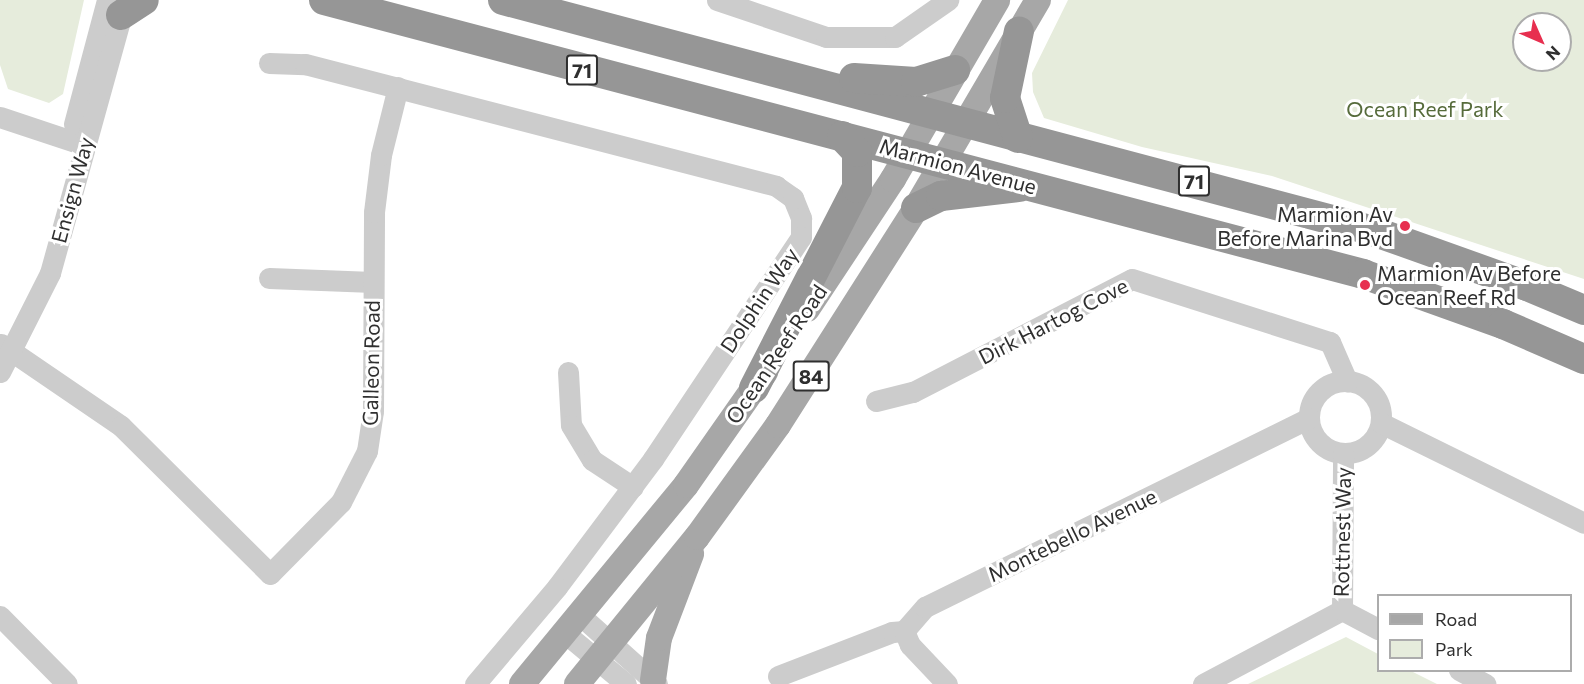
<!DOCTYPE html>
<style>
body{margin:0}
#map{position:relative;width:1584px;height:684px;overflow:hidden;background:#fff;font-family:Commissioner,sans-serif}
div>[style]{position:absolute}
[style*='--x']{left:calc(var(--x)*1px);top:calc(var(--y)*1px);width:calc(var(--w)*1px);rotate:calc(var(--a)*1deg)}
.green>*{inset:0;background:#e6ecdc}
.minor>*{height:21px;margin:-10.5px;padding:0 10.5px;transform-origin:10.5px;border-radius:10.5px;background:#ccc}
.minor>.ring{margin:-10.5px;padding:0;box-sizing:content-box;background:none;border:21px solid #ccc;border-radius:50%}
.major>*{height:26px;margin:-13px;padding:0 13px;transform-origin:13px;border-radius:13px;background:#a7a7a7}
.highway>*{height:30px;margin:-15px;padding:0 15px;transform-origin:15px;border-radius:15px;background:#969696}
.dots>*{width:16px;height:16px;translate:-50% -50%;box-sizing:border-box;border:3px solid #fff;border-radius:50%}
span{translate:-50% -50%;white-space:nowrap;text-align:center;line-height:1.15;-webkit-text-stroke:6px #fff;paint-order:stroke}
.shield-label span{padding:2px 4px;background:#fff;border:2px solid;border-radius:4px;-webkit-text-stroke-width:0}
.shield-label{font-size:20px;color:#2f2f2f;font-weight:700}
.park-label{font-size:21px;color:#566b3b}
.street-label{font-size:21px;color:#2f2f2f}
.poi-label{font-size:21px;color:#2f2f2f}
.right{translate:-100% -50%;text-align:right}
.left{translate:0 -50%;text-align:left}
.legend{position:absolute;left:1377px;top:594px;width:195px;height:78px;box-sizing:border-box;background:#fff;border:2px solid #acacac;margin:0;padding:8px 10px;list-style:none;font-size:18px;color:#2f2f2f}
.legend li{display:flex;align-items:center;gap:12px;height:30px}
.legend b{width:30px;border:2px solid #acacac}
.north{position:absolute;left:1512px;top:12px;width:60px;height:60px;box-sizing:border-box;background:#fff;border:2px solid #acacac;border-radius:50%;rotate:135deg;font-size:16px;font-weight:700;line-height:24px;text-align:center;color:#2f2f2f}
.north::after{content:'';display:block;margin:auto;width:21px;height:27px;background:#e72f4f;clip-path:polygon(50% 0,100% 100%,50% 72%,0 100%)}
</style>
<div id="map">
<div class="green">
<i style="clip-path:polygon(0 0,84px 0,63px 94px,49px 103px,8px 89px,0 65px)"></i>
<i style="clip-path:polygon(evenodd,1068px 0,1584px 0,1584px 279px,1272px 176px,1142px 147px,1044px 118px,1033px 92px,1032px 73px,1068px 0,1524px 24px,1560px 24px,1560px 60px,1524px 60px,1524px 24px)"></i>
<i style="clip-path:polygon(1346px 637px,1378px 654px,1378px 670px,1411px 671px,1437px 684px,1248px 684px)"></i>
</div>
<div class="minor">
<i style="--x:717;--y:0;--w:115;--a:18.7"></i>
<i style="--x:826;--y:37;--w:69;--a:0"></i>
<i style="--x:895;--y:37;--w:65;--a:-34.9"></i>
<i style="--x:269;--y:63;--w:36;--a:2"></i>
<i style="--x:305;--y:64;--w:487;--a:14.5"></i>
<i style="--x:776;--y:186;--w:21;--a:35"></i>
<i style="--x:793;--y:198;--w:22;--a:68"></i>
<i style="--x:801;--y:218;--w:19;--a:90"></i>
<i style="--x:801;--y:237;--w:267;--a:123.7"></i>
<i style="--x:653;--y:459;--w:160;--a:126.9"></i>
<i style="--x:557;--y:587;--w:127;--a:130.2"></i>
<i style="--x:0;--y:117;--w:89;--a:18.4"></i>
<i style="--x:74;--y:124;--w:128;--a:-75.1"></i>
<i style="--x:269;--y:278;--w:104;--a:2.2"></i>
<i style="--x:1;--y:344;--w:145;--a:34.3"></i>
<i style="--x:121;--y:426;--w:210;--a:44.8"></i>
<i style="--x:270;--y:574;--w:101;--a:-45.4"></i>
<i style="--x:341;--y:502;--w:57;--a:-63"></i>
<i style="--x:367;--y:451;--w:40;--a:-81.5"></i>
<i style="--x:373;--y:411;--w:199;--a:-89.7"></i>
<i style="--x:374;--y:212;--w:57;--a:-83"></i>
<i style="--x:381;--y:155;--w:70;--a:-76"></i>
<i style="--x:0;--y:372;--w:111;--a:-63.2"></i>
<i style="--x:50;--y:273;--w:280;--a:-74.5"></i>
<i style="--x:568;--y:372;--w:53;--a:86.8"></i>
<i style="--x:571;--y:425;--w:41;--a:59"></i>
<i style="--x:592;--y:460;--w:49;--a:33.4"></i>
<i class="ring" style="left:1309px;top:381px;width:51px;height:51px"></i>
<i style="--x:876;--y:401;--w:38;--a:-14"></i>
<i style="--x:913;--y:392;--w:246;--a:-27.3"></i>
<i style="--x:1132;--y:279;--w:208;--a:17.7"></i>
<i style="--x:1330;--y:342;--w:43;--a:66.4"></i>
<i style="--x:1381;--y:423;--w:226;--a:26.2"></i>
<i style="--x:1342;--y:610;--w:157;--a:-89.6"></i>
<i style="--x:0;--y:616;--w:95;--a:45.4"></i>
<i style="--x:581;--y:616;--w:102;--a:41.8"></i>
<i style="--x:566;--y:634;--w:78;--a:39.8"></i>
<i style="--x:1459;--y:670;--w:30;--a:28"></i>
<i style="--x:778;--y:676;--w:122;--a:-21.1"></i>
<i style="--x:892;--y:632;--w:12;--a:-5"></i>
<i style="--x:947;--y:684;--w:54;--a:-133.5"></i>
<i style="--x:910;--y:645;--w:15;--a:-113"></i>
<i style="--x:904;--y:631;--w:32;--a:-49"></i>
<i style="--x:925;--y:607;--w:428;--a:-26.2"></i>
<i style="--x:1203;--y:684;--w:157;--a:-28"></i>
<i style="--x:1342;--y:610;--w:41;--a:27.8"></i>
</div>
<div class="major">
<i style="--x:807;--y:309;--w:156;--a:-56.5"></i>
<i style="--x:893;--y:179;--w:207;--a:-59.8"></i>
<i style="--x:653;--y:680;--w:42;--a:-81.9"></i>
<i style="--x:659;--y:638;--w:90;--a:-69.1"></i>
<i style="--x:522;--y:684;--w:258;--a:-50.5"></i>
<i style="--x:686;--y:485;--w:138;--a:-55"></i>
<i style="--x:577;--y:684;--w:190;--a:-50.8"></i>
<i style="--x:697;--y:537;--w:138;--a:-54.1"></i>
<i style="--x:778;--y:425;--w:257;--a:-57.5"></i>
<i style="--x:916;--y:208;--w:241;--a:-59.6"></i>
</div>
<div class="highway">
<i style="--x:324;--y:0;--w:1075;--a:14.77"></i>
<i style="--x:1363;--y:274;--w:149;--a:19.7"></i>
<i style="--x:1503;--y:324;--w:88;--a:23.4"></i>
<i style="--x:503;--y:0;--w:897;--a:14.86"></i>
<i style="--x:1370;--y:230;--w:167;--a:19.6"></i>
<i style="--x:1527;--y:286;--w:62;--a:22.8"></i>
<i style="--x:121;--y:15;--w:27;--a:-33"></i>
<i style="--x:854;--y:78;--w:62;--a:3.7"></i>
<i style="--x:916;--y:82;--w:41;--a:-17.1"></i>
<i style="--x:1018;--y:138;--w:42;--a:-108"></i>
<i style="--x:1005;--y:98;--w:68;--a:-78.2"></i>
<i style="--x:916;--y:208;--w:28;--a:-26"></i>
<i style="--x:941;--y:196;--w:79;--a:-6.6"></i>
<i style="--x:754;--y:388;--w:225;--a:-62.8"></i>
<i style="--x:857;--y:188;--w:36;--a:-90"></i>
<i style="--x:857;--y:152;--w:22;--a:-133"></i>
</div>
<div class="dots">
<i style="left:1405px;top:226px;background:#e72f4f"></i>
<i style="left:1365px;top:285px;background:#e72f4f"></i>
</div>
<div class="shield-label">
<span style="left:582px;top:70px">71</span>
<span style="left:1194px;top:181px">71</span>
<span style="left:811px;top:376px">84</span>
</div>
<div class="park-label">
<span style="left:1425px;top:109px">Ocean Reef Park</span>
</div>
<div class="street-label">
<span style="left:958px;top:166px;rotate:15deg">Marmion Avenue</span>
<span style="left:72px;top:190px;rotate:-75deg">Ensign Way</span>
<span style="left:759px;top:300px;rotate:-56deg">Dolphin Way</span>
<span style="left:1053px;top:321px;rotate:-27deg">Dirk Hartog Cove</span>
<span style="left:776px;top:354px;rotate:-56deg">Ocean Reef Road</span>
<span style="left:371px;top:363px;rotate:-89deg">Galleon Road</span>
<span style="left:1342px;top:532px;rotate:-89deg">Rottnest Way</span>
<span style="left:1072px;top:535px;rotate:-26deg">Montebello Avenue</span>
</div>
<div class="poi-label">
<span class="right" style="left:1393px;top:226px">Marmion Av<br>Before Marina Bvd</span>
<span class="left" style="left:1377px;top:285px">Marmion Av Before<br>Ocean Reef Rd</span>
</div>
<ul class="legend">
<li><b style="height:8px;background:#a7a7a7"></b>Road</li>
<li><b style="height:16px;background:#e6ecdc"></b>Park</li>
</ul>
<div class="north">N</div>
</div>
